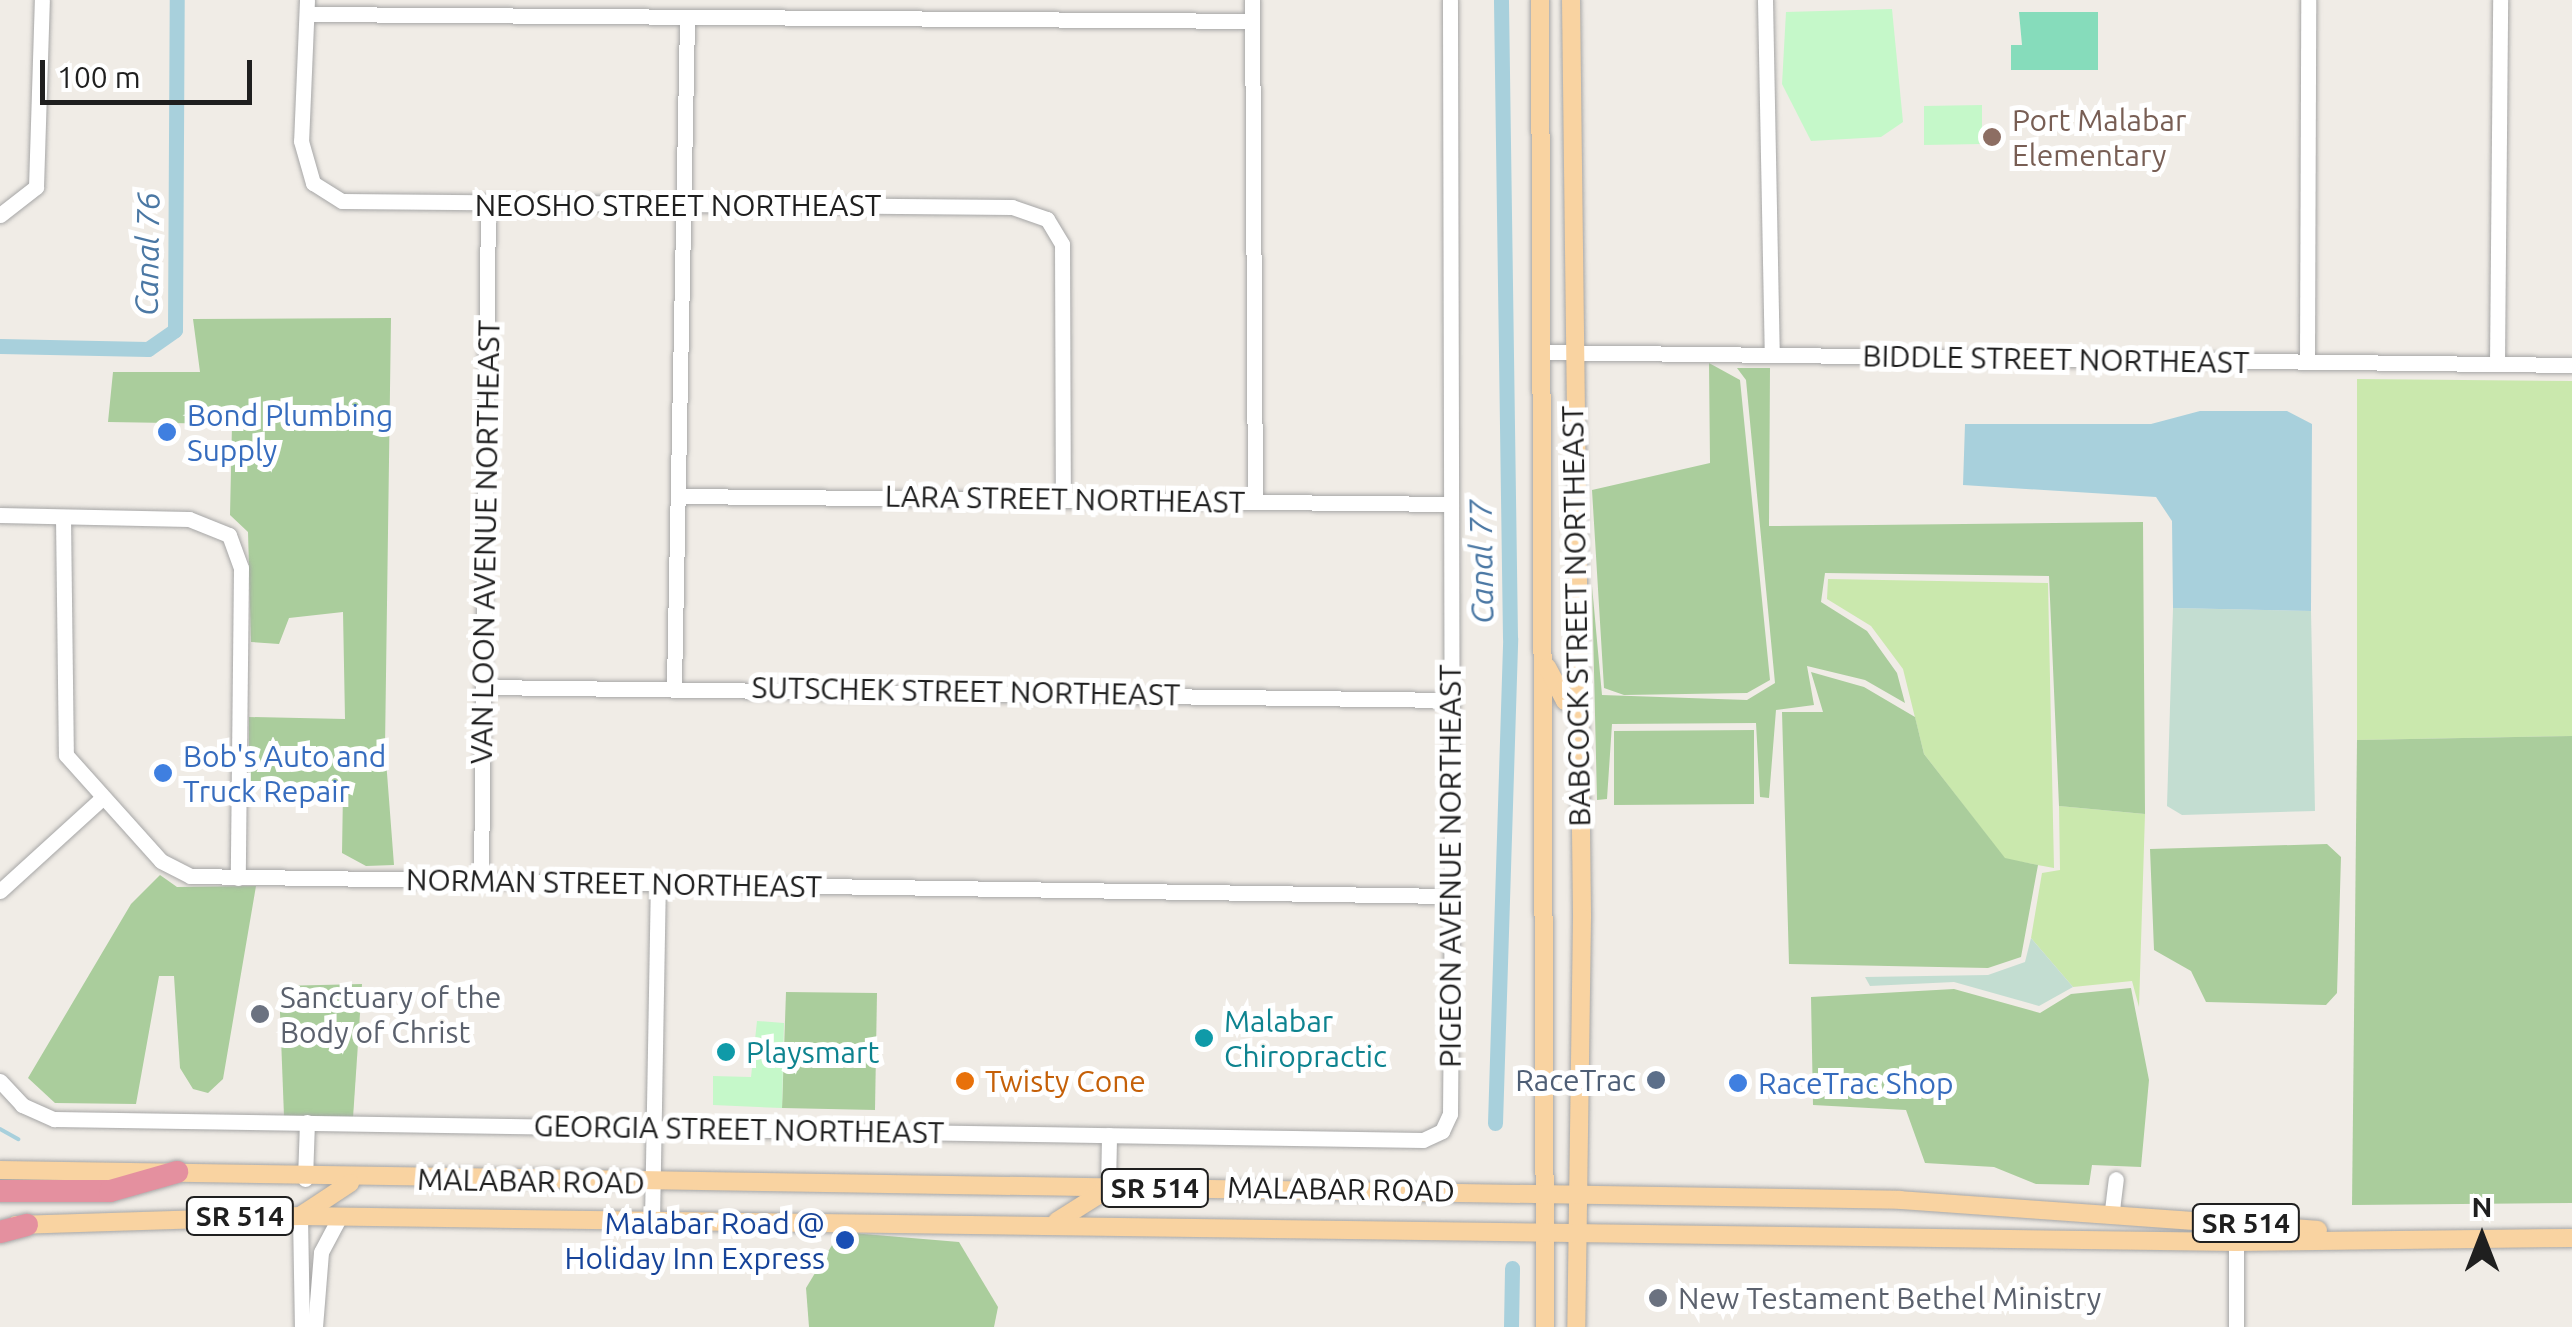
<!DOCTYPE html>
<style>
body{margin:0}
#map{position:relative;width:2572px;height:1327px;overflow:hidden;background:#f0ece6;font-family:Ubuntu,sans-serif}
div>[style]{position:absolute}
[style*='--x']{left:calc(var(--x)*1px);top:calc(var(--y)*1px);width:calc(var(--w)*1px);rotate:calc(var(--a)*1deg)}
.grass>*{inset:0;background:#cae8ad}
.forest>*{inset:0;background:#aacd9c}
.wetland>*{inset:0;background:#c3ddd1}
.park>*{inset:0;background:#c5f8c9}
.pitch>*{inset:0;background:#86dcbb}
.water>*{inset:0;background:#a8d0dc}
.stream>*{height:4px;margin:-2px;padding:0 2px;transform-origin:2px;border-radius:2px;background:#a8d0dc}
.canal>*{height:15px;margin:-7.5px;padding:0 7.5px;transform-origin:7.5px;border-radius:7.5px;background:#a8d0dc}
.roads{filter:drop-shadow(0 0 2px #a6a6a6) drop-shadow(0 0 2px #a6a6a6)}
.minor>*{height:15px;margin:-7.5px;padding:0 7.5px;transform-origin:7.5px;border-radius:7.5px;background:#fff}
.major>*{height:18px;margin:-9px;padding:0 9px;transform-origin:9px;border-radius:9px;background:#f9d3a1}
.highway>*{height:22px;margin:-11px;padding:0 11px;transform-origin:11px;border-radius:11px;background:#e4909f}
.dots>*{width:28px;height:28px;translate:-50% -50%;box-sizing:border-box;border:5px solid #fff;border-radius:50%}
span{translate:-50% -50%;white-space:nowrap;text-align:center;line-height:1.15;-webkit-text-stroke:10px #fff;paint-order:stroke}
.shield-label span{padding:2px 8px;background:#fff;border:2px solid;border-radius:8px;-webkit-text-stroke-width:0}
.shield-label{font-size:28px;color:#1f1f1f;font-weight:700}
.education-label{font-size:30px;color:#785e54}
.left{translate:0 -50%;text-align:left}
.street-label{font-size:30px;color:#1f1f1f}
.shop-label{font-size:30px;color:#366cbe}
.worship-label{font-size:30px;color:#5b616d}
.culture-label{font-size:30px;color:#0d838f}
.service-label{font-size:30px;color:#4e5e75}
.right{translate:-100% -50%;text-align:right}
.food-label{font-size:30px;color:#c56008}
.transit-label{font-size:30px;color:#164399}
.water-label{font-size:32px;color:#4b78a4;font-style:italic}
.north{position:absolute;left:2432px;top:1187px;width:100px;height:100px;-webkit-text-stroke:8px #fff;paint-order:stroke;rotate:0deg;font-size:28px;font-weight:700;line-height:40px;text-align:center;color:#1f1f1f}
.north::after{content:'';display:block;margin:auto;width:35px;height:45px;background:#1f1f1f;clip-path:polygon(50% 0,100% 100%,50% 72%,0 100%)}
.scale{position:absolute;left:40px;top:60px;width:212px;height:45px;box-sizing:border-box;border:5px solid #1f1f1f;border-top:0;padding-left:12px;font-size:30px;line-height:35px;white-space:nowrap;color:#1f1f1f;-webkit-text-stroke:8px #fff;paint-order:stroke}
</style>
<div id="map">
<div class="grass">
<i style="clip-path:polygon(2357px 379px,2572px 381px,2572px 736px,2357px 740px)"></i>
<i style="clip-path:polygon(1828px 579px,2048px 583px,2054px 868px,2005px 859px,1924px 754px,1903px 669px,1871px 626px,1827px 599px)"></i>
<i style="clip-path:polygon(2059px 806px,2145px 814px,2139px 1007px,2132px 981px,2073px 987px,2031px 938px,2042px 873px,2060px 870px)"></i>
</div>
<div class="forest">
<i style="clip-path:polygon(391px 318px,385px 747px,394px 865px,366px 866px,342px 853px,343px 791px,249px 787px,249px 717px,345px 719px,343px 612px,289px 618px,279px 644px,251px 642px,248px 532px,230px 515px,232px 424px,108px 422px,113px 372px,200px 372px,193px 319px)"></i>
<i style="clip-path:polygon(1709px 363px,1740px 380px,1770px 680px,1747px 693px,1624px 695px,1604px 688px,1592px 490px,1710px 463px)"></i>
<i style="clip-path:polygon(1737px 368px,1770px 368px,1769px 526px,2143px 522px,2145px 814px,2059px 806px,2049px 576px,1825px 573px,1821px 602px,1867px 631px,1897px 673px,1905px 703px,1865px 680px,1807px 666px,1814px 705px,1776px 710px,1769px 798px,1760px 797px,1756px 723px,1612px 724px,1607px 799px,1597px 800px,1592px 586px,1602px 695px,1747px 700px,1775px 683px,1746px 380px)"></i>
<i style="clip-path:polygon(1811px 672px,1864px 687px,1915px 717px,1924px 754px,2005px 858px,2038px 865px,2021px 957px,1988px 968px,1789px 964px,1782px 712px,1823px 712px)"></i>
<i style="clip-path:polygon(1754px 730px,1754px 804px,1614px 805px,1614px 731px)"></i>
<i style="clip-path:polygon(2572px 736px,2572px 1203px,2352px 1205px,2357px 740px)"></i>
<i style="clip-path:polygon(2327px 844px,2341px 857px,2337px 993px,2326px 1005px,2206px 1002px,2191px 971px,2154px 950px,2150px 849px)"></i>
<i style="clip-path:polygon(160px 875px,177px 887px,256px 886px,223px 1079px,208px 1093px,193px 1089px,180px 1068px,174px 976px,159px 976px,136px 1104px,55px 1103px,28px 1078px,131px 904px)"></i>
<i style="clip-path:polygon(362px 984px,353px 1118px,284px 1116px,279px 986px)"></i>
<i style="clip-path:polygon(2131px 988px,2149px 1080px,2141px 1167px,2092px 1165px,2089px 1185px,2036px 1184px,1994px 1167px,1925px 1163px,1906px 1110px,1813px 1105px,1811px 997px,1954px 989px,2040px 1013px,2071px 994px)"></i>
<i style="clip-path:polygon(786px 992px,877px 993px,875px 1110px,782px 1108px)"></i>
<i style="clip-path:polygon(840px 1232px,959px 1242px,998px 1307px,994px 1327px,809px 1327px,806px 1288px)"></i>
</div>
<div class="wetland">
<i style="clip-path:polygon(2173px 608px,2311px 611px,2315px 811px,2182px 815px,2167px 806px)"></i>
<i style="clip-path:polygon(2031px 938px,2073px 987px,2039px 1006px,1954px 982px,1870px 986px,1865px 977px,1988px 975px,2025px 962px)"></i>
</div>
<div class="park">
<i style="clip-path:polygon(1892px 9px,1903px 122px,1881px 137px,1811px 141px,1782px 84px,1786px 12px)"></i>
<i style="clip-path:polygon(1982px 105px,1982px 144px,1924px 145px,1924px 106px)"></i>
<i style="clip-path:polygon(757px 1021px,784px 1023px,782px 1108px,713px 1105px,713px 1076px,751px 1077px)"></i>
</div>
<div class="pitch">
<i style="clip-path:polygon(2019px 12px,2098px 12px,2098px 70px,2011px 70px,2011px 45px,2022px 45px)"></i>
</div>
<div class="water">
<i style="clip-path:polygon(2200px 411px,2287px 411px,2312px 424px,2311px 611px,2173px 608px,2172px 521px,2156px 497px,1963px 485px,1965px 424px,2151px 424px)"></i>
</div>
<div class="stream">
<i style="--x:0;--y:1129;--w:21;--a:29"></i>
</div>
<div class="canal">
<i style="--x:0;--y:346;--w:148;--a:1.2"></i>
<i style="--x:148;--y:349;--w:33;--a:-35"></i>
<i style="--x:175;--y:330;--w:330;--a:-89.7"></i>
<i style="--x:1495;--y:1123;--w:485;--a:-88.2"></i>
<i style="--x:1510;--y:638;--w:638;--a:-90.81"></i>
<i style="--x:1511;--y:1327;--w:59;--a:-89"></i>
</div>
<div class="roads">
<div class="minor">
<i style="--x:307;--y:0;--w:141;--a:92.4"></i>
<i style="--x:301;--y:141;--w:44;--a:74.1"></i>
<i style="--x:313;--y:183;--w:34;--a:32"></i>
<i style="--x:342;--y:201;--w:670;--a:0.51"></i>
<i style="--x:1012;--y:207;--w:37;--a:19"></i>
<i style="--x:1047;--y:219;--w:29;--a:59"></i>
<i style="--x:1062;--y:244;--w:254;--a:89.8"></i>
<i style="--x:1252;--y:0;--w:501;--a:89.66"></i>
<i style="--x:1765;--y:0;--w:355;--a:88.9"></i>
<i style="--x:307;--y:14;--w:945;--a:0.42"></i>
<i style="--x:0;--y:215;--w:46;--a:-37.9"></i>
<i style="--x:36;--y:187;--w:187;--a:-88.2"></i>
<i style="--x:1541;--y:352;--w:1031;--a:0.72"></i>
<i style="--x:2307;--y:362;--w:362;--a:-89.8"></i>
<i style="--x:2497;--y:364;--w:364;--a:-89.5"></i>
<i style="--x:679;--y:496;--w:772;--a:0.59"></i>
<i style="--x:0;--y:515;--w:189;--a:1.2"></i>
<i style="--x:189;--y:519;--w:43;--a:21.8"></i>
<i style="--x:229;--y:535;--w:35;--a:70"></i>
<i style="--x:241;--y:568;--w:310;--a:90.6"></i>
<i style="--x:63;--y:517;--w:238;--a:89.3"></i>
<i style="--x:66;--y:755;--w:142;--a:48.1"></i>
<i style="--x:161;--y:861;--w:33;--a:27"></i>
<i style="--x:190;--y:876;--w:1262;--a:0.91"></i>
<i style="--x:674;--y:685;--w:667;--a:-88.88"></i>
<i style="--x:484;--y:687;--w:965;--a:0.77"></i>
<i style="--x:481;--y:880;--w:675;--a:-89.41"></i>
<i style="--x:0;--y:891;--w:137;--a:-42.3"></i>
<i style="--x:0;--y:1081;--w:33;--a:47"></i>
<i style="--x:22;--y:1105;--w:35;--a:24"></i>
<i style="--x:54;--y:1119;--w:1369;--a:0.88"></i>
<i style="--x:1423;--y:1140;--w:21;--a:-25"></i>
<i style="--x:1442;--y:1131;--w:19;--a:-65"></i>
<i style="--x:1450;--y:1114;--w:218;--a:-89.5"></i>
<i style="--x:1452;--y:896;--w:896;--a:-90.13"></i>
<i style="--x:305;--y:1179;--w:57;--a:-88"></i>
<i style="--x:1108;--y:1189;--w:54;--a:-88.9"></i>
<i style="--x:2112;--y:1210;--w:31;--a:-83"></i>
<i style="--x:300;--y:1216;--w:111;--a:89"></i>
<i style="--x:652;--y:1221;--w:338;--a:-89"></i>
<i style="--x:315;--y:1327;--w:75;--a:-85.4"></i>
<i style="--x:321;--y:1252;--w:40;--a:-62"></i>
<i style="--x:2236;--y:1327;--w:96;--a:-90"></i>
</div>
<div class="major">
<i style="--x:1540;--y:0;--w:1327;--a:89.78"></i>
<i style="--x:1571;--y:0;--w:918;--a:89.31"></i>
<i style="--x:1582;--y:918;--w:409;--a:90.8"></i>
<i style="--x:1547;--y:667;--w:38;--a:62"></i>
<i style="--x:1565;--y:701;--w:11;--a:10"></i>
<i style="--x:0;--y:1170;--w:1900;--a:0.9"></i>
<i style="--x:1900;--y:1200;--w:419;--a:4.1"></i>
<i style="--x:300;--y:1216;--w:60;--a:-33.4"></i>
<i style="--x:1057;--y:1221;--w:60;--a:-32.1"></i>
<i style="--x:16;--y:1225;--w:284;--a:-1.8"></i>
<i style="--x:300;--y:1216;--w:1936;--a:0.77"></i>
<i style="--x:2236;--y:1242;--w:336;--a:-0.7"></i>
</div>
<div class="highway">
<i style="--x:0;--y:1191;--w:110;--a:0"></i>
<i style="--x:110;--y:1191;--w:70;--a:-15.8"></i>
<i style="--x:0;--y:1232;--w:28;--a:-15"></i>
</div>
</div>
<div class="dots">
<i style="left:1992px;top:137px;background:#8d6e63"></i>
<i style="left:167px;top:432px;background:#3f7fe0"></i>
<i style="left:163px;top:773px;background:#3f7fe0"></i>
<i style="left:260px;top:1014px;background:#6b7280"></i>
<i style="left:1204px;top:1038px;background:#0f9aa8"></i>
<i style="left:726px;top:1052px;background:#0f9aa8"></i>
<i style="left:1656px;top:1080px;background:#5c6f8a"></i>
<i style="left:965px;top:1081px;background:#e8710a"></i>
<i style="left:1738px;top:1083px;background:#3f7fe0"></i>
<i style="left:845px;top:1240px;background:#1a4fb4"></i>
<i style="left:1658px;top:1298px;background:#6b7280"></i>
</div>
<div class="shield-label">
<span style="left:1155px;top:1188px">SR 514</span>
<span style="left:240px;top:1216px">SR 514</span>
<span style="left:2246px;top:1223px">SR 514</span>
</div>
<div class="education-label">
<span class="left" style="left:2012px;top:137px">Port Malabar<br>Elementary</span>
</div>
<div class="street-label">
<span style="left:678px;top:205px">NEOSHO STREET NORTHEAST</span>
<span style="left:2056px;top:359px;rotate:1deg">BIDDLE STREET NORTHEAST</span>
<span style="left:1065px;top:499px;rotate:1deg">LARA STREET NORTHEAST</span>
<span style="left:485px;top:542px;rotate:-89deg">VAN LOON AVENUE NORTHEAST</span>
<span style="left:1576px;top:616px;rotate:-91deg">BABCOCK STREET NORTHEAST</span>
<span style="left:966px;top:691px;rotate:1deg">SUTSCHEK STREET NORTHEAST</span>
<span style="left:1450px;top:866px;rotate:-90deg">PIGEON AVENUE NORTHEAST</span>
<span style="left:614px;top:883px;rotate:1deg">NORMAN STREET NORTHEAST</span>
<span style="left:739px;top:1129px;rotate:1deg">GEORGIA STREET NORTHEAST</span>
<span style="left:531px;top:1181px;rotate:1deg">MALABAR ROAD</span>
<span style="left:1341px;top:1189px;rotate:1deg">MALABAR ROAD</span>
</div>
<div class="shop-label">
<span class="left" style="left:187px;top:432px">Bond Plumbing<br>Supply</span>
<span class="left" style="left:183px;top:773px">Bob's Auto and<br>Truck Repair</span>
<span class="left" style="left:1758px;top:1083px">RaceTrac Shop</span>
</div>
<div class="worship-label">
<span class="left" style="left:280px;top:1014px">Sanctuary of the<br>Body of Christ</span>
<span class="left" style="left:1678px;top:1298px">New Testament Bethel Ministry</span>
</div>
<div class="culture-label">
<span class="left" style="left:1224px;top:1038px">Malabar<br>Chiropractic</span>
<span class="left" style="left:746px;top:1052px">Playsmart</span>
</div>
<div class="service-label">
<span class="right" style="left:1636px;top:1080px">RaceTrac</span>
</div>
<div class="food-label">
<span class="left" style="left:985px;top:1081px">Twisty Cone</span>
</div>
<div class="transit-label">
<span class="right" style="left:825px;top:1240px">Malabar Road @<br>Holiday Inn Express</span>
</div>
<div class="water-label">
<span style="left:147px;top:254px;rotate:-89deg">Canal 76</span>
<span style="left:1481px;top:562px;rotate:-91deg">Canal 77</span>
</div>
<div class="north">N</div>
<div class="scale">100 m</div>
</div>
